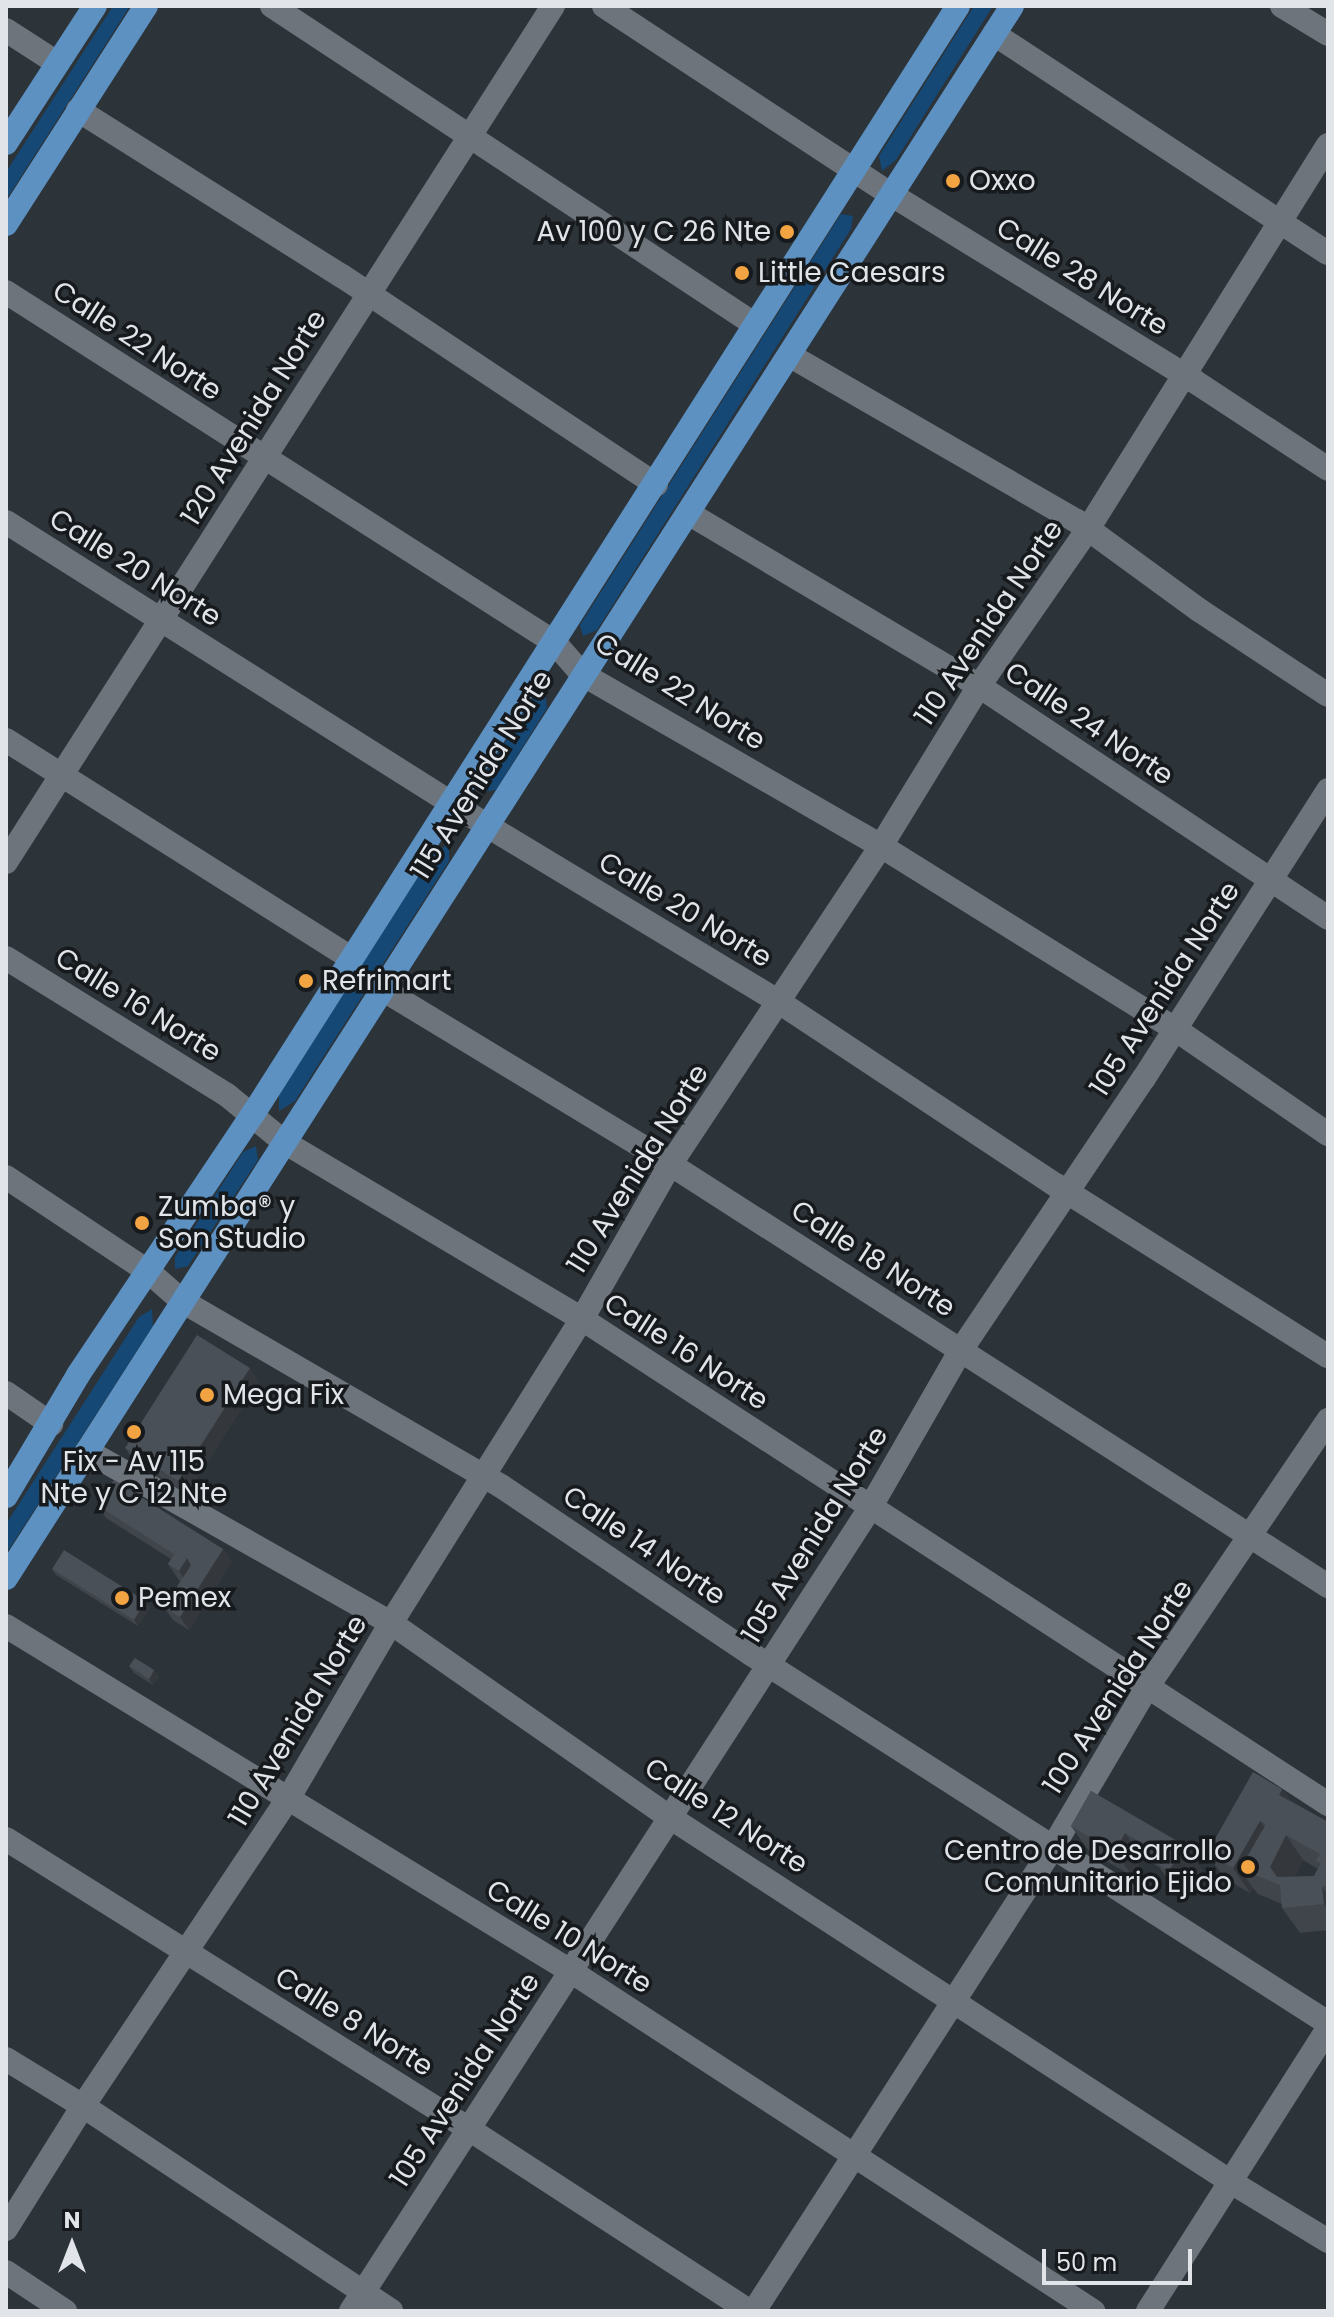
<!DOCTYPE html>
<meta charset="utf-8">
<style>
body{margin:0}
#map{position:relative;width:1334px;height:2317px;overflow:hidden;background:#2c3339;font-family:Poppins,sans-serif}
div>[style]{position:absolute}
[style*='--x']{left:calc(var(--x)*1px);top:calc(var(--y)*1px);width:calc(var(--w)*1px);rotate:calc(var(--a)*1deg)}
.green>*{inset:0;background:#154874}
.minor>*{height:24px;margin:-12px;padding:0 12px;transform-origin:12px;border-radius:12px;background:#6d747b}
.major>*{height:24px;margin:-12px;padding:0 12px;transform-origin:12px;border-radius:12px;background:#5d91c2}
.wall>*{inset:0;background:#40454b}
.shaded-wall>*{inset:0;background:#34383d}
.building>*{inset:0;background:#4a5057}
.dots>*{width:22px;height:22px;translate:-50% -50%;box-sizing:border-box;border:4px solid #171a1d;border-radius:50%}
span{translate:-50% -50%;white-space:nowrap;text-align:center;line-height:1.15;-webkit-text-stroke:7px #171a1d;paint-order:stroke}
.poi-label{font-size:28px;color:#e1e5ea}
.left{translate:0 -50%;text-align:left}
.right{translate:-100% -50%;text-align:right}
.street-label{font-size:28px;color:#e1e5ea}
.frame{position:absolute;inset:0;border:8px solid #e1e5ea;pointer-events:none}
.north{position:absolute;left:32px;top:2205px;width:80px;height:80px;-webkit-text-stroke:6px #171a1d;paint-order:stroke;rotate:0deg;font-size:22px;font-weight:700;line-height:32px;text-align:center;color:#e1e5ea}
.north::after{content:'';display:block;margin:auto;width:28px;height:36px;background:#e1e5ea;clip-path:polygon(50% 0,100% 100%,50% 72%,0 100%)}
.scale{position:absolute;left:1042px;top:2249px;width:150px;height:36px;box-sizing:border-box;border:4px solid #e1e5ea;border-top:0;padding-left:10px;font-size:24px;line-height:28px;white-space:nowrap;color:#e1e5ea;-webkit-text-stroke:6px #171a1d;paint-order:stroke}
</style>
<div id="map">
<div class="green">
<i style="clip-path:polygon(113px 6px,130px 6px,6px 200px,6px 172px)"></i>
<i style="clip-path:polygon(974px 6px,993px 6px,896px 160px,882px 171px,879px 156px)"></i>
<i style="clip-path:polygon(841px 214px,853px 216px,851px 229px,597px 630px,583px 636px,580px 625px)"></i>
<i style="clip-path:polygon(545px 693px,547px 708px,496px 790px,481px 792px,479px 783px,533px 698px)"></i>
<i style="clip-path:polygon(449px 844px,449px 861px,295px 1101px,279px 1111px,279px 1095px,433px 853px)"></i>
<i style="clip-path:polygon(256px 1146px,258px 1160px,188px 1266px,175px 1269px,175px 1257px,243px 1152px)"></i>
<i style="clip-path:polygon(152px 1309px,153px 1326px,6px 1554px,6px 1524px,139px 1317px)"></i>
</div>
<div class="minor">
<i style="--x:272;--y:6;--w:577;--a:33.41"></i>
<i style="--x:604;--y:6;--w:344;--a:33.3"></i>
<i style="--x:892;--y:195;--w:355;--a:31.6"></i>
<i style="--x:1194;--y:381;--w:160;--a:33.3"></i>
<i style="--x:1282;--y:6;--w:54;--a:31.3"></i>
<i style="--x:6;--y:30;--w:61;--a:32.9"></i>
<i style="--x:994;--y:34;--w:399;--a:33.3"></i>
<i style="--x:78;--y:110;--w:312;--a:32.2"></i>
<i style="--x:342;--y:276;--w:377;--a:33.6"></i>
<i style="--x:6;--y:292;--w:650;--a:32.57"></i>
<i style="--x:554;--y:642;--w:43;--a:48.8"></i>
<i style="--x:582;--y:674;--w:345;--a:29.9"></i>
<i style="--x:881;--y:846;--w:346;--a:31.9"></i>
<i style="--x:1175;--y:1029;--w:186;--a:34.5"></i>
<i style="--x:789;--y:355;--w:332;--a:30"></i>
<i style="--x:1077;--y:521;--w:151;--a:36.1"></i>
<i style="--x:1199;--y:610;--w:154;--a:33.4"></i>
<i style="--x:688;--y:513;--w:339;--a:30.7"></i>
<i style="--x:979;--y:686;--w:419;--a:33.6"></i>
<i style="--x:6;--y:522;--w:568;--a:32.26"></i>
<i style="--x:486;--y:825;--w:342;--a:31.1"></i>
<i style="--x:779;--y:1002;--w:332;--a:33.5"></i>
<i style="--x:1056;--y:1185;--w:321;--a:32.2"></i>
<i style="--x:6;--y:740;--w:408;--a:32.3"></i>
<i style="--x:6;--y:862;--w:1016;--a:-57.42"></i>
<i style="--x:6;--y:958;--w:260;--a:31.8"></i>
<i style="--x:227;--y:1095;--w:74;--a:39.5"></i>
<i style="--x:284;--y:1142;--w:347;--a:30.7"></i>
<i style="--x:582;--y:1319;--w:890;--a:33.03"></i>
<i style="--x:382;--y:989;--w:311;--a:31.2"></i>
<i style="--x:648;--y:1150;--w:808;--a:32.67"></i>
<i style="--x:6;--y:1177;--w:172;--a:33.6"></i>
<i style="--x:149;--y:1272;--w:44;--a:41.3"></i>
<i style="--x:182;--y:1301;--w:369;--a:30.1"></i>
<i style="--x:501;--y:1486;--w:301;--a:33.9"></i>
<i style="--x:751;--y:1654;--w:685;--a:32.6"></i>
<i style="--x:6;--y:1393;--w:55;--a:34.6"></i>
<i style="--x:87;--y:1451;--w:349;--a:29.5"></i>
<i style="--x:391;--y:1623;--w:341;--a:34.9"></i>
<i style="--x:671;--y:1818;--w:668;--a:33.02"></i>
<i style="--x:1231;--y:2182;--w:114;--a:31.3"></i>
<i style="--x:6;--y:1626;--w:663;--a:31.44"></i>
<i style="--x:572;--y:1972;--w:622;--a:33.05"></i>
<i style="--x:6;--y:1839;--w:533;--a:32.05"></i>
<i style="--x:458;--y:2122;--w:347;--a:33"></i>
<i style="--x:6;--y:2059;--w:90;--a:31.4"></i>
<i style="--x:83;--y:2106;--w:370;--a:33.6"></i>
<i style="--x:6;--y:2229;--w:145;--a:-58"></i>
<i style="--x:83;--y:2106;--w:369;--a:-56.3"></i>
<i style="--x:288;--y:1799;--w:204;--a:-59.7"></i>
<i style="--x:391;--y:1623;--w:359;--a:-57.9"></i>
<i style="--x:582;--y:1319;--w:177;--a:-60.3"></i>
<i style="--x:670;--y:1165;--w:382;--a:-56.5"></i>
<i style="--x:881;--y:846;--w:188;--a:-58.5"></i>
<i style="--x:979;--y:686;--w:191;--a:-55.2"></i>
<i style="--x:1088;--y:529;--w:453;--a:-58"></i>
<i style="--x:6;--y:2272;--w:71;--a:33.5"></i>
<i style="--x:351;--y:2311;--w:956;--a:-57.12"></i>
<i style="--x:870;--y:1508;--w:182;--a:-60.1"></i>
<i style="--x:961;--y:1350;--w:328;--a:-56.1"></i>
<i style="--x:1144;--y:1078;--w:342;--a:-57.4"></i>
<i style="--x:754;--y:2311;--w:552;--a:-57.2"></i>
<i style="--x:1053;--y:1847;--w:183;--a:-59.5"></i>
<i style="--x:1146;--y:1689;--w:325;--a:-55.9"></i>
<i style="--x:1148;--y:2311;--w:335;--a:-57.5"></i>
</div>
<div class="major">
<i style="--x:6;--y:143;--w:163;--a:-57"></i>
<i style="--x:6;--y:224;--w:259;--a:-57.3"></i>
<i style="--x:6;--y:1496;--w:141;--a:-59.2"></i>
<i style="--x:78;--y:1375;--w:314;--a:-56.2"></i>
<i style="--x:253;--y:1114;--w:1313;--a:-57.53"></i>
<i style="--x:6;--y:1578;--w:1866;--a:-57.38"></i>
</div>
<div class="wall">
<i style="clip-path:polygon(259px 1381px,187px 1494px,134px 1461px,125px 1448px)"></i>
<i style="clip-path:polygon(97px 1505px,223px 1549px,232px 1562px,189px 1630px,173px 1620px,164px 1607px,180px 1582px,168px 1564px,171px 1559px,106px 1518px)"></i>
<i style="clip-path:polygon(52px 1569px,145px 1601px,150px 1607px,138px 1626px,56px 1575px)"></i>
<i style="clip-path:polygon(129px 1666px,154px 1670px,159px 1677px,153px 1685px,134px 1673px)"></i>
<i style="clip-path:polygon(evenodd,1282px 1789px,1291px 1801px,1328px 1822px,1328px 1930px,1300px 1933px,1282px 1908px,1282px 1904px,1258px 1894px,1253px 1888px,1250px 1893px,1224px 1878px,1207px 1853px,1282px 1789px,1303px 1860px,1318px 1869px,1314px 1876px,1295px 1877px,1303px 1860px)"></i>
<i style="clip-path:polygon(1091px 1791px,1184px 1845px,1202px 1870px,1187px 1896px,1174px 1888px,1159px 1867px,1143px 1858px,1132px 1876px,1089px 1851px,1071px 1826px)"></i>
</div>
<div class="shaded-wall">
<i style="clip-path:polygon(250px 1368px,259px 1381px,187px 1494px,178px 1481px)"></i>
<i style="clip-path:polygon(223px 1549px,232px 1562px,189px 1630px,180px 1617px)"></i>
<i style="clip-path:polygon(187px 1558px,200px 1578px,192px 1590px,179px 1571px)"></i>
<i style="clip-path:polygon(145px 1601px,150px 1607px,138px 1626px,134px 1620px)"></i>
<i style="clip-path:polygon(154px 1670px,159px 1677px,153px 1685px,149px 1679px)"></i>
<i style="clip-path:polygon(1282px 1789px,1300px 1814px,1279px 1795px)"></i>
<i style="clip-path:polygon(1260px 1821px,1277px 1846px,1240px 1869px,1253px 1888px,1250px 1893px,1233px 1868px)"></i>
<i style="clip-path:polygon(1125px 1833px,1143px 1858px,1132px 1876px,1115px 1851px)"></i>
<i style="clip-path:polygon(1286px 1835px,1303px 1860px,1288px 1893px,1270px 1867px)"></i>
<i style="clip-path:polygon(1184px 1845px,1202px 1870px,1187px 1896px,1169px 1871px)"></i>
<i style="clip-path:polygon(1322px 1887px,1328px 1896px,1328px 1909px,1324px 1904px)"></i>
</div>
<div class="building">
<i style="clip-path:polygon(197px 1335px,250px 1368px,178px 1481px,125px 1448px)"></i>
<i style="clip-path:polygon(114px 1480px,223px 1549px,180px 1617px,164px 1607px,191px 1565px,187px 1558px,176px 1551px,174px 1554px,97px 1505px)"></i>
<i style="clip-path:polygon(64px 1550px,145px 1601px,134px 1620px,52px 1569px)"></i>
<i style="clip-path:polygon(176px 1551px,187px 1558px,179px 1571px,168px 1564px)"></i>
<i style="clip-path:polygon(135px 1658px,154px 1670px,149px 1679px,129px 1666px)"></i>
<i style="clip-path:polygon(evenodd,1253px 1772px,1282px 1789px,1279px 1795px,1328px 1822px,1328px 1884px,1322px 1887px,1324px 1904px,1282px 1908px,1280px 1885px,1240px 1869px,1266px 1824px,1260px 1821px,1233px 1868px,1207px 1853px,1253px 1772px,1286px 1835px,1320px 1854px,1316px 1861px,1321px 1863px,1314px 1876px,1277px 1877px,1270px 1867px,1286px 1835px)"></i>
<i style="clip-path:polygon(1091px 1791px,1184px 1845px,1169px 1871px,1156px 1863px,1161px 1854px,1125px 1833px,1115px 1851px,1071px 1826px)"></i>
</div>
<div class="dots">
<i style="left:953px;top:181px;background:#f3a442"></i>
<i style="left:787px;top:232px;background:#f3a442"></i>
<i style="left:742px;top:273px;background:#f3a442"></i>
<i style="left:306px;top:981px;background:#f3a442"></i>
<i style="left:142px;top:1223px;background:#f3a442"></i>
<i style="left:207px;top:1395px;background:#f3a442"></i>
<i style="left:134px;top:1432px;background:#f3a442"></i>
<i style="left:122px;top:1598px;background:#f3a442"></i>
<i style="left:1248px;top:1867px;background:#f3a442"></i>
</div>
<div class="poi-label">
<span class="left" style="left:969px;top:181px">Oxxo</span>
<span class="right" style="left:771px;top:232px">Av 100 y C 26 Nte</span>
<span class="left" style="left:758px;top:273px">Little Caesars</span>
<span class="left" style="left:322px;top:981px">Refrimart</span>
<span class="left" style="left:158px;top:1223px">Zumba® y<br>Son Studio</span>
<span class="left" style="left:223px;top:1395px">Mega Fix</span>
<span style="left:134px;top:1478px">Fix - Av 115<br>Nte y C 12 Nte</span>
<span class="left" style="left:138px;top:1598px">Pemex</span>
<span class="right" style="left:1232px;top:1867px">Centro de Desarrollo<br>Comunitario Ejido</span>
</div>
<div class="street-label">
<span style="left:1082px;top:277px;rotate:32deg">Calle 28 Norte</span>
<span style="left:137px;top:341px;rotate:33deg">Calle 22 Norte</span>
<span style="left:254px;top:418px;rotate:-58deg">120 Avenida Norte</span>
<span style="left:135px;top:568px;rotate:32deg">Calle 20 Norte</span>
<span style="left:989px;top:623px;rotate:-56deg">110 Avenida Norte</span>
<span style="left:680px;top:692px;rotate:32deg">Calle 22 Norte</span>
<span style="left:1089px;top:724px;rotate:34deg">Calle 24 Norte</span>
<span style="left:482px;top:775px;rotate:-58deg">115 Avenida Norte</span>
<span style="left:685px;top:910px;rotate:31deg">Calle 20 Norte</span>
<span style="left:1165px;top:989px;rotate:-57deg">105 Avenida Norte</span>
<span style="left:138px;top:1005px;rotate:32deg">Calle 16 Norte</span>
<span style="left:638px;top:1169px;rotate:-58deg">110 Avenida Norte</span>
<span style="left:873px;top:1259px;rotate:33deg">Calle 18 Norte</span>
<span style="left:686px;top:1352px;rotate:33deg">Calle 16 Norte</span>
<span style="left:815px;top:1535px;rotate:-58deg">105 Avenida Norte</span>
<span style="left:644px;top:1546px;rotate:34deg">Calle 14 Norte</span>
<span style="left:1118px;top:1687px;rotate:-57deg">100 Avenida Norte</span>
<span style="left:298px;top:1721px;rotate:-59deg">110 Avenida Norte</span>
<span style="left:726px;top:1816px;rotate:33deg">Calle 12 Norte</span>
<span style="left:569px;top:1937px;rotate:32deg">Calle 10 Norte</span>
<span style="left:354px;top:2022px;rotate:32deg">Calle 8 Norte</span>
<span style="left:465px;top:2080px;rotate:-57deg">105 Avenida Norte</span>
</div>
<div class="frame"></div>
<div class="north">N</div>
<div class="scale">50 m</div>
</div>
